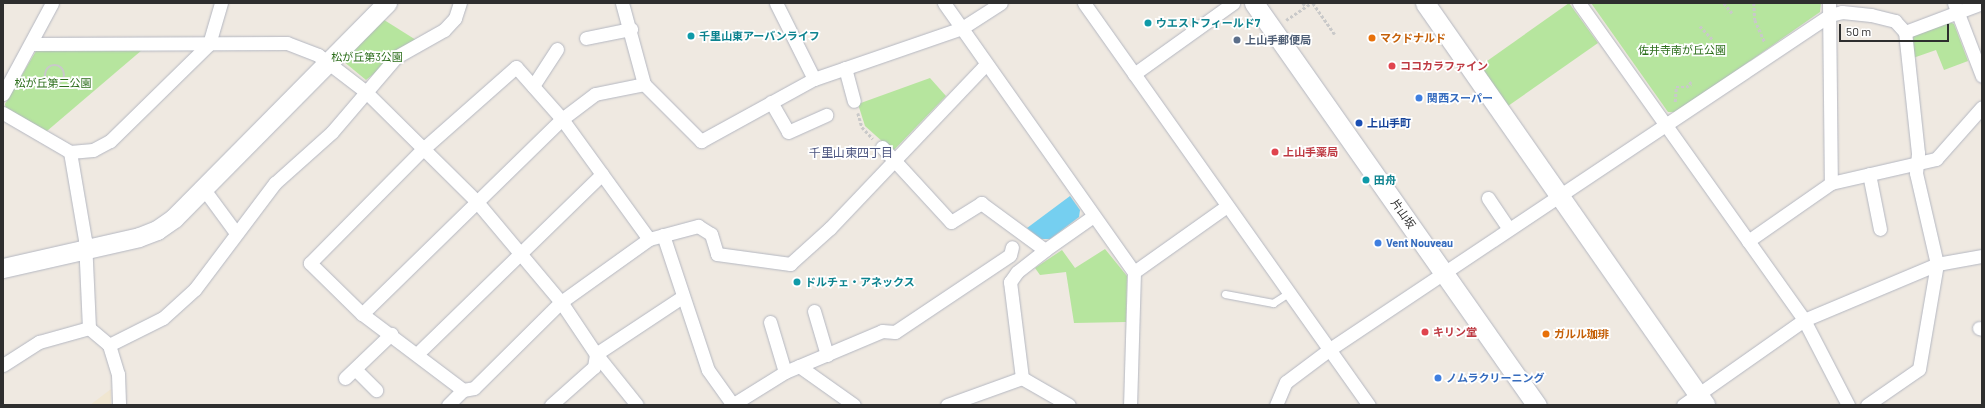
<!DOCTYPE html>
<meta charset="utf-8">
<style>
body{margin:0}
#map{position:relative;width:1985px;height:408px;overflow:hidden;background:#efe9e1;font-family:Barlow,"Noto Sans JP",sans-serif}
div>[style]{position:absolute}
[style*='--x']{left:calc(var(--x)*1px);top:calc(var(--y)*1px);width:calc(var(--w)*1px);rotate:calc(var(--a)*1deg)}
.education>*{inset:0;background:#f0e6d1}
.green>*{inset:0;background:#b6e59e}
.water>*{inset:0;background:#75cff0}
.path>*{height:2.5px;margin-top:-1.25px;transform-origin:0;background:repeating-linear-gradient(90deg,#c9c9c9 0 3px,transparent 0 5px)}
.path>.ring{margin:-1.25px;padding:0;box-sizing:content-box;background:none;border:2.5px solid #c9c9c9;border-radius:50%}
.roads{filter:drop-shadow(0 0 1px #b4b7c1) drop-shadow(0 0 1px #b4b7c1)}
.lane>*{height:7px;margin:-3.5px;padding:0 3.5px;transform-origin:3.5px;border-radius:3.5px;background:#fff}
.street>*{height:13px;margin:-6.5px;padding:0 6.5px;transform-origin:6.5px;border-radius:6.5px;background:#fff}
.secondary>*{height:19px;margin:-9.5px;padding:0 9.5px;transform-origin:9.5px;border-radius:9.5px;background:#fff}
.dots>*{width:11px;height:11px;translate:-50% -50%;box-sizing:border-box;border:2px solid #fff;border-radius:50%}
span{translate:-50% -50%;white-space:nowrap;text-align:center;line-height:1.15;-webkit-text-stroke:3.5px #fff;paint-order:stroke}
.culture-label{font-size:11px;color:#0d838f;font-weight:700}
.left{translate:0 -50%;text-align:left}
.food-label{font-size:11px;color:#c56008;font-weight:700}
.service-label{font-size:11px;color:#4e5e75;font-weight:700}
.park-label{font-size:11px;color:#2c6e1b}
.health-label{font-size:11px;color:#be3a42;font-weight:700}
.shop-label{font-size:11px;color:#366cbe;font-weight:700}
.transit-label{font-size:11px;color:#164399;font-weight:700}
.street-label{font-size:11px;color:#2e2e2e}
.neighbourhood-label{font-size:12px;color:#4d5680}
.frame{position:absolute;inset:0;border:4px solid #2e2e2e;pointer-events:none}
.scale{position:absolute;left:1839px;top:24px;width:110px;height:18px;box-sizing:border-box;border:2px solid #2e2e2e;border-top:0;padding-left:5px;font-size:12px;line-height:14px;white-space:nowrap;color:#2e2e2e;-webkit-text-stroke:3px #fff;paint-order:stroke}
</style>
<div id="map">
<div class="education">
<i style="clip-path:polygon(111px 389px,111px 405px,90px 405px)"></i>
</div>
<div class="green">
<i style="clip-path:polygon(1569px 3px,1598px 43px,1508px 106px,1480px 66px)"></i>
<i style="clip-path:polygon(1591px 3px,1821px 3px,1820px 12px,1677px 112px,1668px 112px)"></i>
<i style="clip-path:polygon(381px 18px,416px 40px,366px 80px,343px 61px)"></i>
<i style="clip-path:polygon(1948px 21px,1954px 24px,1968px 61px,1944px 70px,1936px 50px,1913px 58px,1913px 33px)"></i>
<i style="clip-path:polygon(142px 50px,47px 131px,6px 109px,5px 104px,36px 51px)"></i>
<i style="clip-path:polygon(930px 78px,946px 96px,893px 151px,865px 126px,858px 104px)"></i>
<i style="clip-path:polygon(1105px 249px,1127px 276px,1126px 322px,1074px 323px,1066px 272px,1040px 275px,1035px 268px,1062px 250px,1075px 268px)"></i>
</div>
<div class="water">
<i style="clip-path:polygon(1070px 196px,1080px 210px,1079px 217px,1050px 239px,1041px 239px,1027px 228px)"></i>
</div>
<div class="path">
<i style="--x:1303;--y:3;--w:5;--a:53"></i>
<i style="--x:1313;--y:3;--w:38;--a:55"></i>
<i style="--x:1724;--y:3;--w:13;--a:51"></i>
<i style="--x:1754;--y:3;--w:17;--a:87"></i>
<i style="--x:1755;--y:20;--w:24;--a:66"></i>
<i style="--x:1286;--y:20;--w:30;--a:-34"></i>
<i style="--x:1700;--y:26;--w:18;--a:47"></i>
<i class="ring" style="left:45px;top:65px;width:17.5px;height:17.5px"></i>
<i style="--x:1675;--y:102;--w:15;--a:-86"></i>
<i style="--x:1676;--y:87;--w:10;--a:0"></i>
<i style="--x:1686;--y:87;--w:6;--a:-31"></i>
<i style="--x:1691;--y:84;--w:3;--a:-135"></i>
<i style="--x:858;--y:113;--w:15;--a:74"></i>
<i style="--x:862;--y:127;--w:16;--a:47"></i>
</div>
<div class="roads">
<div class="lane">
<i style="--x:1225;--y:294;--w:49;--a:10.6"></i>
<i style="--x:1273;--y:303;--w:20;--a:-33"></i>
</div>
<div class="street">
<i style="--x:622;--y:3;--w:84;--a:74.8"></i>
<i style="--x:776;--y:3;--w:85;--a:63.4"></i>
<i style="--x:944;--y:3;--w:329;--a:54.8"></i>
<i style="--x:1134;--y:272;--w:133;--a:91.7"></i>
<i style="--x:1084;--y:3;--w:493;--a:54.7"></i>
<i style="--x:1579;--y:3;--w:389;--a:54.6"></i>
<i style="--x:1804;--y:320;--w:96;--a:62.6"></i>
<i style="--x:1829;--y:3;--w:180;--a:89.4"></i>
<i style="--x:1954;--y:3;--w:78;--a:69"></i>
<i style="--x:586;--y:38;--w:46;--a:-11.3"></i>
<i style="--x:31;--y:44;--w:256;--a:-0.2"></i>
<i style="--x:287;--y:43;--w:33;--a:21"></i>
<i style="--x:318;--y:55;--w:61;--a:37.6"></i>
<i style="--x:366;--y:92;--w:156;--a:44.7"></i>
<i style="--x:477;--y:202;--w:131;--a:50"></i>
<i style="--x:561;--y:302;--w:63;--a:56.1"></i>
<i style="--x:596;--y:354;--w:65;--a:51.2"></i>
<i style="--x:845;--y:68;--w:34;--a:75"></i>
<i style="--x:1134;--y:74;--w:122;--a:-35.6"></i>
<i style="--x:533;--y:86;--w:44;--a:-57"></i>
<i style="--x:3;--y:94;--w:103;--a:-61.7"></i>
<i style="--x:771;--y:102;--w:34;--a:60"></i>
<i style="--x:788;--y:132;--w:42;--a:-24.1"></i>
<i style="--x:3;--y:113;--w:78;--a:30.2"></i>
<i style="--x:70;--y:152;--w:89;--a:80.3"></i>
<i style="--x:85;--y:240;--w:88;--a:87.4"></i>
<i style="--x:882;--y:147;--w:102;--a:47.4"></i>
<i style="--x:951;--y:222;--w:36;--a:-32"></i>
<i style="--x:981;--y:203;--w:79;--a:36.3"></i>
<i style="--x:70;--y:152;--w:23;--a:-5"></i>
<i style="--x:93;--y:150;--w:19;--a:-28"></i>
<i style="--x:110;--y:141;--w:139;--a:-44.4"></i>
<i style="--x:209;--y:44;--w:43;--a:-73.7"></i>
<i style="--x:1869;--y:174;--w:56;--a:78.7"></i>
<i style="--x:203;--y:188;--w:56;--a:53.7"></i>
<i style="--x:1488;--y:198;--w:37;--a:56"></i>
<i style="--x:663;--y:235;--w:142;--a:71.6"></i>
<i style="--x:708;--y:370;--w:43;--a:54.5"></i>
<i style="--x:1748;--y:241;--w:101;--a:-34.9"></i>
<i style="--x:1831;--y:183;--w:108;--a:-12.9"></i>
<i style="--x:1936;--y:159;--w:69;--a:-48.5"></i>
<i style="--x:1134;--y:272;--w:114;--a:-35.4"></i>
<i style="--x:814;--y:311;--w:46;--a:73.5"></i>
<i style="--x:362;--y:314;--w:279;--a:-44.3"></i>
<i style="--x:562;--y:119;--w:41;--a:-37.1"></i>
<i style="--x:595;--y:94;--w:50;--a:-11.5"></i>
<i style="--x:644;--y:84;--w:81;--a:45"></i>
<i style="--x:701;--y:141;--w:129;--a:-28.8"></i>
<i style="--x:814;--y:79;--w:157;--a:-19"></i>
<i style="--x:962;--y:28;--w:46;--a:-32.7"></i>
<i style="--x:770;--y:322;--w:52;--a:73.3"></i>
<i style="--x:1979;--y:328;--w:3;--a:18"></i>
<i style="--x:109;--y:345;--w:60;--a:-26.6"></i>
<i style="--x:163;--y:318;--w:43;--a:-42.2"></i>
<i style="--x:195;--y:289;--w:133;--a:-53"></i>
<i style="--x:275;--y:183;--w:76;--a:-41.8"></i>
<i style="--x:332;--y:132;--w:99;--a:-49.5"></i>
<i style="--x:396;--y:57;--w:55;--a:-29.4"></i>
<i style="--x:444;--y:30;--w:16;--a:-47"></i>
<i style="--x:455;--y:18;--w:16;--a:-72"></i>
<i style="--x:417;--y:354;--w:258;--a:-44.2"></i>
<i style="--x:3;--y:365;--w:43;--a:-32.6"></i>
<i style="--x:39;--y:342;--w:52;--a:-15.6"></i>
<i style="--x:89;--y:328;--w:26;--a:40"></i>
<i style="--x:109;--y:345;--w:30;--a:73"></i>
<i style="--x:118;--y:374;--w:31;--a:88"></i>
<i style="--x:799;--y:366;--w:67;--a:35.3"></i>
<i style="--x:355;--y:369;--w:30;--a:45"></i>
<i style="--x:345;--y:378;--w:64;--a:-43.7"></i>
<i style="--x:1022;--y:378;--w:97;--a:-97.1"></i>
<i style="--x:1010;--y:282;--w:12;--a:-55"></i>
<i style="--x:1017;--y:272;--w:36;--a:-38"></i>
<i style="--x:1045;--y:250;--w:57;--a:-35.1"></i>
<i style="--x:1022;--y:378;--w:54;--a:29.9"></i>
<i style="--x:463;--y:390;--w:126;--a:-143"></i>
<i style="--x:362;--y:314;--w:73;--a:-135.6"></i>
<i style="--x:310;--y:263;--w:161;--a:-45.3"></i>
<i style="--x:423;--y:149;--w:124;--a:-41.4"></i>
<i style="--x:516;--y:67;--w:69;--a:48.5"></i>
<i style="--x:562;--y:119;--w:148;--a:54.1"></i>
<i style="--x:448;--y:405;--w:21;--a:-45"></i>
<i style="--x:463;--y:390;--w:11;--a:-10"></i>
<i style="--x:474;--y:388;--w:122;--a:-44.7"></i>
<i style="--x:561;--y:302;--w:108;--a:-35.6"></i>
<i style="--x:649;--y:239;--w:51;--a:-14.9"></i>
<i style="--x:698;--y:226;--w:15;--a:32"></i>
<i style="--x:711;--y:234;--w:21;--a:73"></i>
<i style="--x:717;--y:254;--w:74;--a:7.8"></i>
<i style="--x:790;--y:264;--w:54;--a:-42"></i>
<i style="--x:830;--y:228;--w:226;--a:-46.4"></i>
<i style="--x:551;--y:405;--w:57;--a:-41.5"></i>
<i style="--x:594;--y:367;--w:13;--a:-81"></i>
<i style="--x:596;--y:354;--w:103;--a:-33.5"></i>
<i style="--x:732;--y:405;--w:62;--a:-31.9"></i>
<i style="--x:785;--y:372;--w:105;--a:-22.9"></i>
<i style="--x:882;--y:331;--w:13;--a:4"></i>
<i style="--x:895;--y:332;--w:138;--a:-33.8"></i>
<i style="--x:1010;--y:255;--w:8;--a:-76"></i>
<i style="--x:947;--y:405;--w:80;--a:-19.8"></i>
<i style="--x:1276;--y:405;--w:25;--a:-67"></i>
<i style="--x:1286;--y:382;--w:55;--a:-36.9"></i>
<i style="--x:1330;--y:349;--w:601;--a:-33.74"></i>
<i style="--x:1830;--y:15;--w:12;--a:-14"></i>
<i style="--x:1842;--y:12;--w:29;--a:6"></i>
<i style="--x:1871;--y:15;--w:25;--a:14"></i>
<i style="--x:1895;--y:21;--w:15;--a:48"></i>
<i style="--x:1905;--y:32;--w:82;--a:-20.6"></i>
<i style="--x:1683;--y:405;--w:148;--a:-35.1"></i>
<i style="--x:1804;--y:320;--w:144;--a:-22.8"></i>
<i style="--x:1937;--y:264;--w:46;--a:-10.1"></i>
<i style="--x:1867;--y:405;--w:63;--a:-34.7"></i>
<i style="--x:1919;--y:369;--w:107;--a:-80.3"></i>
<i style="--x:1937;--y:264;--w:93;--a:-103"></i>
<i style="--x:1916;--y:173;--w:20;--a:-84"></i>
<i style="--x:1918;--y:153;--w:122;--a:-96.1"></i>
</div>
<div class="secondary">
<i style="--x:1254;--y:3;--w:492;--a:54.9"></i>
<i style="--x:1425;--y:3;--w:490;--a:55.1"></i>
<i style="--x:3;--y:268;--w:139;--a:-12.8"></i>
<i style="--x:139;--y:237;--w:19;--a:-21"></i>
<i style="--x:157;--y:230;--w:21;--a:-35"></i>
<i style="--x:174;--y:218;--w:303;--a:-45.3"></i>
</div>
</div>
<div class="dots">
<i style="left:1148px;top:23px;background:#0f9aa8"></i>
<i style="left:691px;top:36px;background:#0f9aa8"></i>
<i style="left:1372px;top:38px;background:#e8710a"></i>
<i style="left:1237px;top:40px;background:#5c6f8a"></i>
<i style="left:1392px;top:66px;background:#e0444e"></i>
<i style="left:1419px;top:98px;background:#3f7fe0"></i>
<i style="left:1359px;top:123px;background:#1a4fb4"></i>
<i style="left:1275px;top:152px;background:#e0444e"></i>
<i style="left:1366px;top:180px;background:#0f9aa8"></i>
<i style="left:1378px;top:243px;background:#3f7fe0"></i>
<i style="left:797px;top:282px;background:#0f9aa8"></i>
<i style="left:1425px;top:332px;background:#e0444e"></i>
<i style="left:1546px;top:334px;background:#e8710a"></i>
<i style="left:1438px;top:378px;background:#3f7fe0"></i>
</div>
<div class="culture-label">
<span class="left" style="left:1156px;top:23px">ウエストフィールド7</span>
<span class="left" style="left:699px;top:36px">千里山東アーバンライフ</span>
<span class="left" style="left:1374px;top:180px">田舟</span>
<span class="left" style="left:805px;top:282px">ドルチェ・アネックス</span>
</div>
<div class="food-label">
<span class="left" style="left:1380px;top:38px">マクドナルド</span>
<span class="left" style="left:1554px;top:334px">ガルル珈琲</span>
</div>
<div class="service-label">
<span class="left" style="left:1245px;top:40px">上山手郵便局</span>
</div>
<div class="park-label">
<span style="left:1682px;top:50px">佐井寺南が丘公園</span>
<span style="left:367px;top:57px">松が丘第3公園</span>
<span style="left:53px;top:83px">松が丘第二公園</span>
</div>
<div class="health-label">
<span class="left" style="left:1400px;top:66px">ココカラファイン</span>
<span class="left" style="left:1283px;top:152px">上山手薬局</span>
<span class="left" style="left:1433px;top:332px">キリン堂</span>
</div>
<div class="shop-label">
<span class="left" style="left:1427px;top:98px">関西スーパー</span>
<span class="left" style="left:1386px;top:243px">Vent Nouveau</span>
<span class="left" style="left:1446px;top:378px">ノムラクリーニング</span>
</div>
<div class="transit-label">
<span class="left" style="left:1367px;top:123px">上山手町</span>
</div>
<div class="street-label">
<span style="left:1403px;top:214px;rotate:55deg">片山坂</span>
</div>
<div class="neighbourhood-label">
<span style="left:851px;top:153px">千里山東四丁目</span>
</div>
<div class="frame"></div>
<div class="scale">50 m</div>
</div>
